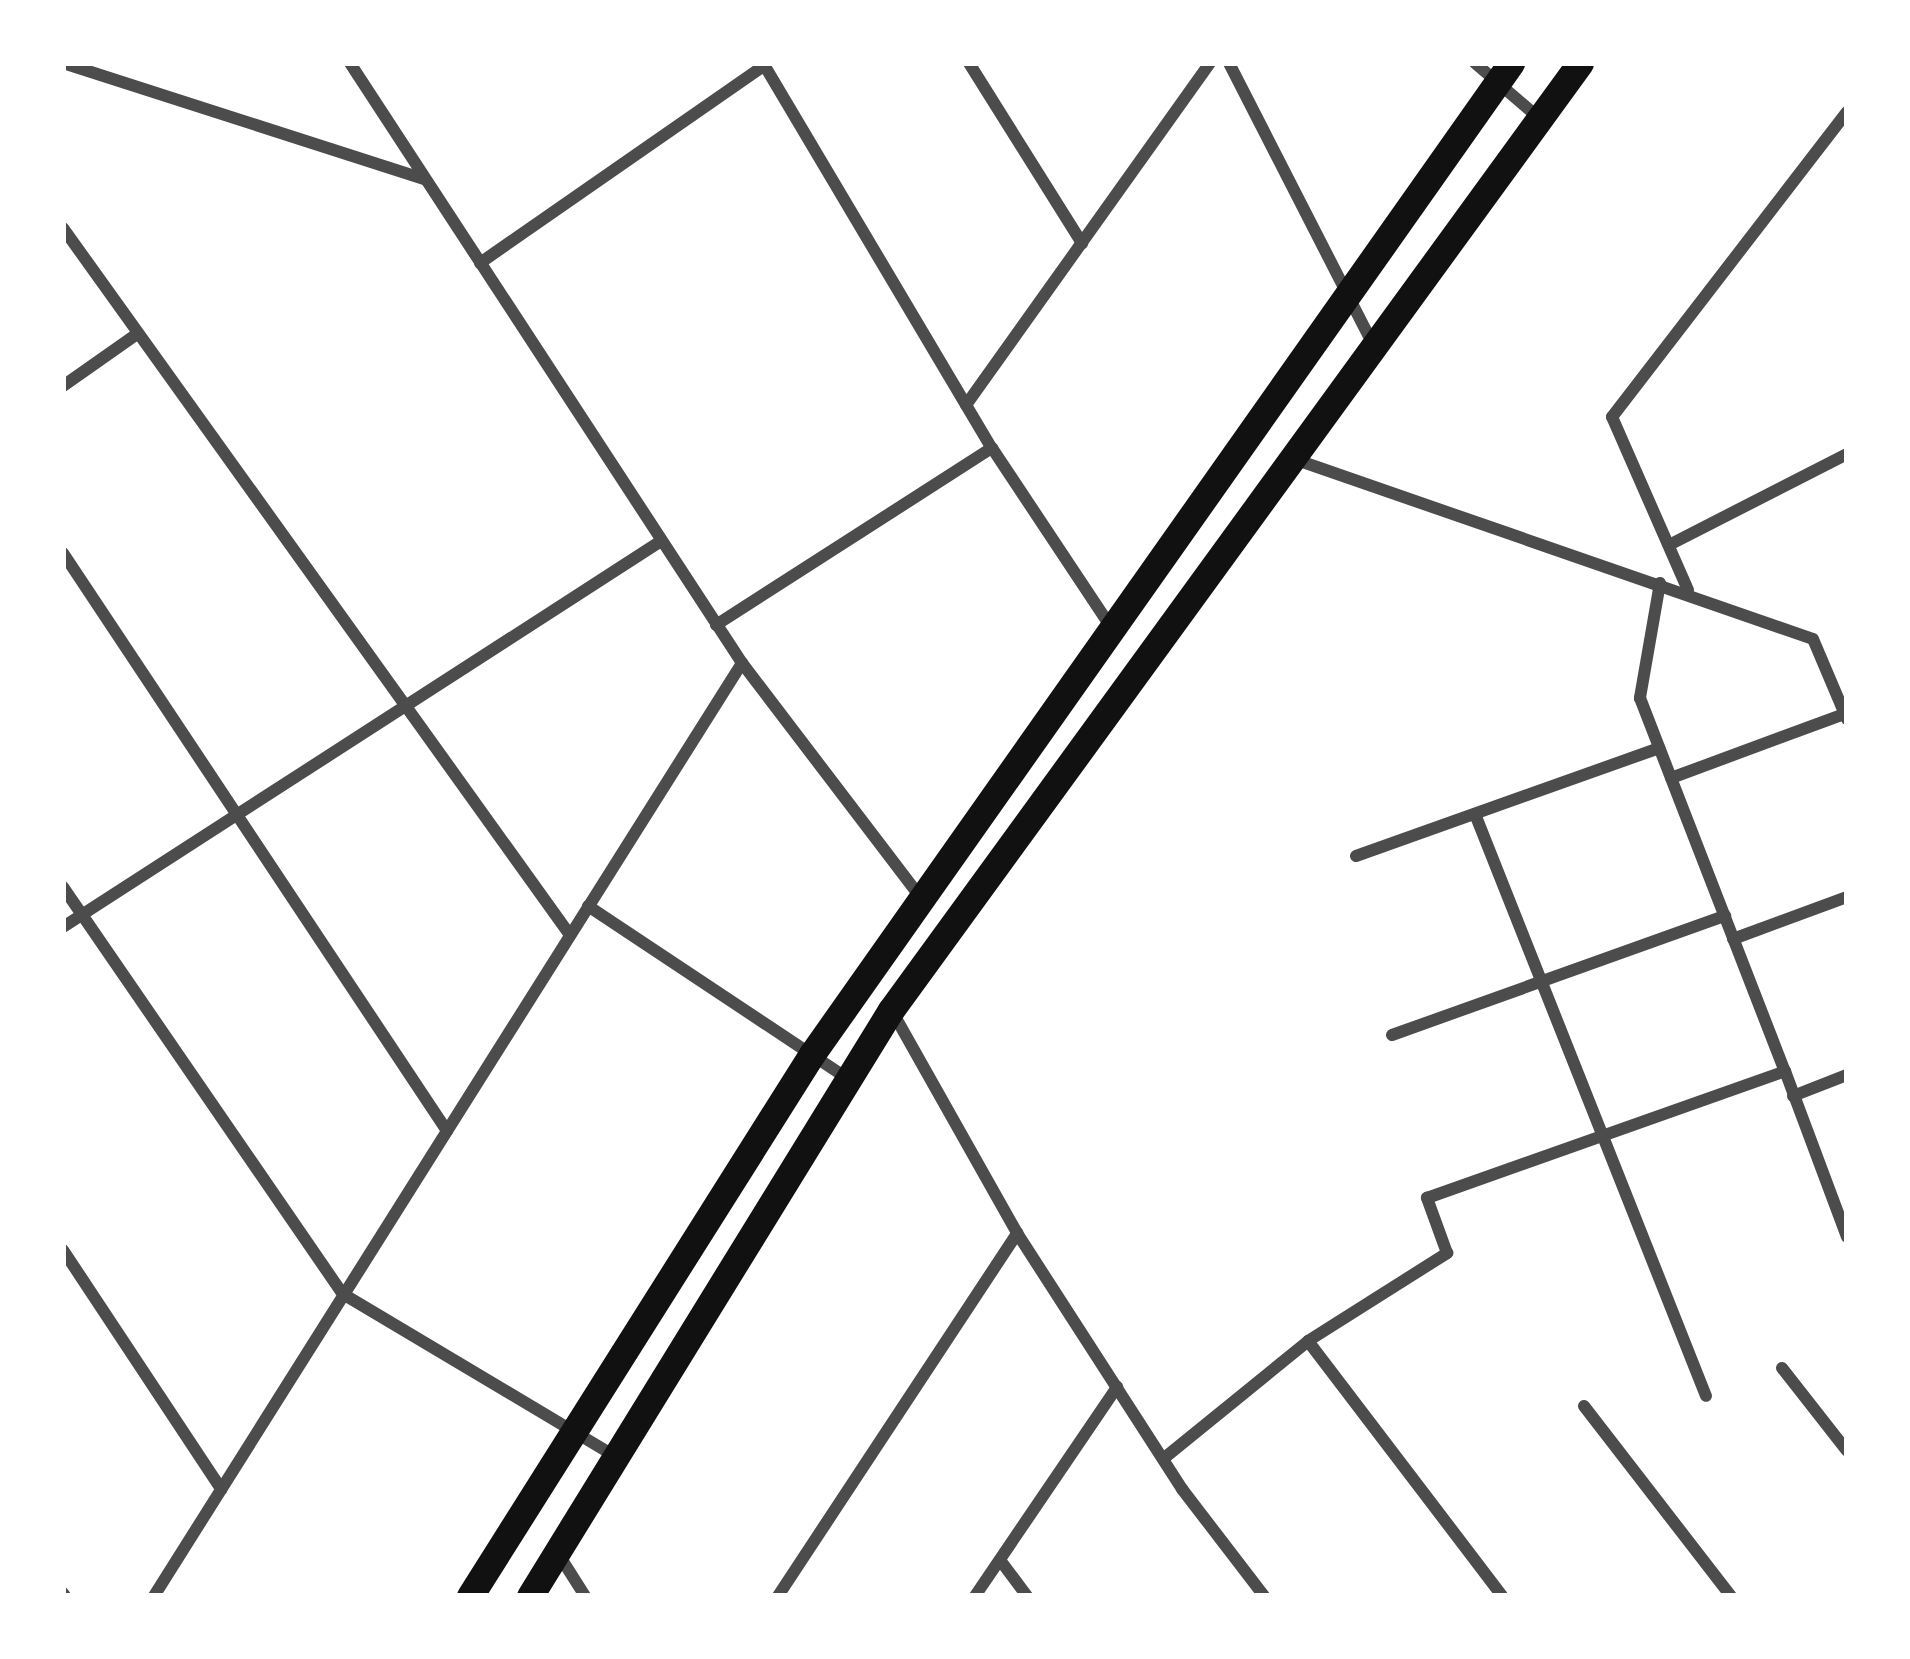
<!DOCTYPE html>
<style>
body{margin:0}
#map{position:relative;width:1910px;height:1659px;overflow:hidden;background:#fff;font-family:"Roboto Condensed",sans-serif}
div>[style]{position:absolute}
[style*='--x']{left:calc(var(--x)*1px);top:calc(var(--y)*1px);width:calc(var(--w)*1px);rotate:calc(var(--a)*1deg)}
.minor>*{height:12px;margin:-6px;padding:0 6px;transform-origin:6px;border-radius:6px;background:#4c4c4c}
.primary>*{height:27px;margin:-13.5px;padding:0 13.5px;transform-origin:13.5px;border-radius:13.5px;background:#111}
span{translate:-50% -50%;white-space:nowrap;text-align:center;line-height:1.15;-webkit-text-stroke:9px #fff;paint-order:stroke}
.frame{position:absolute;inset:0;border:66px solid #fff;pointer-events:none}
</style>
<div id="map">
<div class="minor">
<i style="--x:63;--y:63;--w:380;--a:17.8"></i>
<i style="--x:350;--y:63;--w:717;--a:56.84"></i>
<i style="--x:742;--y:663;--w:295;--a:52.7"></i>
<i style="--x:763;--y:63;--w:448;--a:59.3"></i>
<i style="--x:992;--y:448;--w:215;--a:56.4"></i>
<i style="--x:969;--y:63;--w:213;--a:57.9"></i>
<i style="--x:1229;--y:63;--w:318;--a:62.9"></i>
<i style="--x:1475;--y:63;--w:86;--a:40.7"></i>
<i style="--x:63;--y:228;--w:870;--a:54.36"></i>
<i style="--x:480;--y:263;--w:348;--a:-34.8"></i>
<i style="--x:63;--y:386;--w:90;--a:-35.1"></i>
<i style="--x:966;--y:405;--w:420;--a:-54.5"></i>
<i style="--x:1294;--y:459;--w:549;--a:19.13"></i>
<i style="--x:1813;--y:639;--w:87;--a:67"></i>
<i style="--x:1671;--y:544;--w:198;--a:-27.1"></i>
<i style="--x:63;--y:553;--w:694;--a:56.4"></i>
<i style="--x:1660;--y:583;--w:117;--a:99.9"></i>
<i style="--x:1640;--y:698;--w:400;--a:68.8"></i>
<i style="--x:1688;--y:590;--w:189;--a:-113.7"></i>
<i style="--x:1612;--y:417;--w:385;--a:-52.4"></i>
<i style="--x:716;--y:625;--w:328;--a:-32.7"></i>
<i style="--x:1671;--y:778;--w:188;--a:-20.3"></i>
<i style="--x:1475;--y:814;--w:626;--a:68.35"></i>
<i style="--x:1356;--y:856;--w:322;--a:-19.6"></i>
<i style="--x:63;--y:887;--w:494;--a:55.5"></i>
<i style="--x:343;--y:1294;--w:318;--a:30.8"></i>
<i style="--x:588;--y:906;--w:312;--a:33.6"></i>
<i style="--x:63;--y:927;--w:712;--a:-32.84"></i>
<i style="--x:1733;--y:939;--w:121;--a:-20.2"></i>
<i style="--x:892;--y:1011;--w:255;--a:60.6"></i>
<i style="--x:1017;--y:1233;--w:305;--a:57.2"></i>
<i style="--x:1182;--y:1489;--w:135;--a:52.5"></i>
<i style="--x:1392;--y:1035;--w:354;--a:-19.7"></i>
<i style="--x:1793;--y:1096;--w:58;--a:-21.3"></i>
<i style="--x:63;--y:1250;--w:287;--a:56.5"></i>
<i style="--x:1308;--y:1341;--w:320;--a:52.7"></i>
<i style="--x:1782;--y:1368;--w:105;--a:51.9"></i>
<i style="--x:1584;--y:1406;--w:240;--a:52.3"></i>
<i style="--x:1163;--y:1459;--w:187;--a:-39.1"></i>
<i style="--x:1308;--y:1341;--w:165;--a:-32.3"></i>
<i style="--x:1447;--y:1253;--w:59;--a:-110"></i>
<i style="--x:1427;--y:1198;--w:380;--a:-19.5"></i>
<i style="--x:1785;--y:1071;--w:177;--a:69.5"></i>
<i style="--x:559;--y:1555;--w:49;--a:57.6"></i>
<i style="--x:1000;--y:1560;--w:45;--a:53.1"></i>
<i style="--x:63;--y:1593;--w:4;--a:56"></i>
<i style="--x:154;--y:1596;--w:1103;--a:-57.78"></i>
<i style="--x:778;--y:1596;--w:435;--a:-56.6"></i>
<i style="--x:975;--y:1596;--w:253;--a:-55.8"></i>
</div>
<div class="primary">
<i style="--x:470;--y:1596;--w:641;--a:-57.75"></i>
<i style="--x:812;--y:1054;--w:1213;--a:-54.8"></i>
<i style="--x:530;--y:1596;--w:688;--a:-58.37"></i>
<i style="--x:891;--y:1010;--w:1171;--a:-53.96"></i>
</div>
<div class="frame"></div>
</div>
